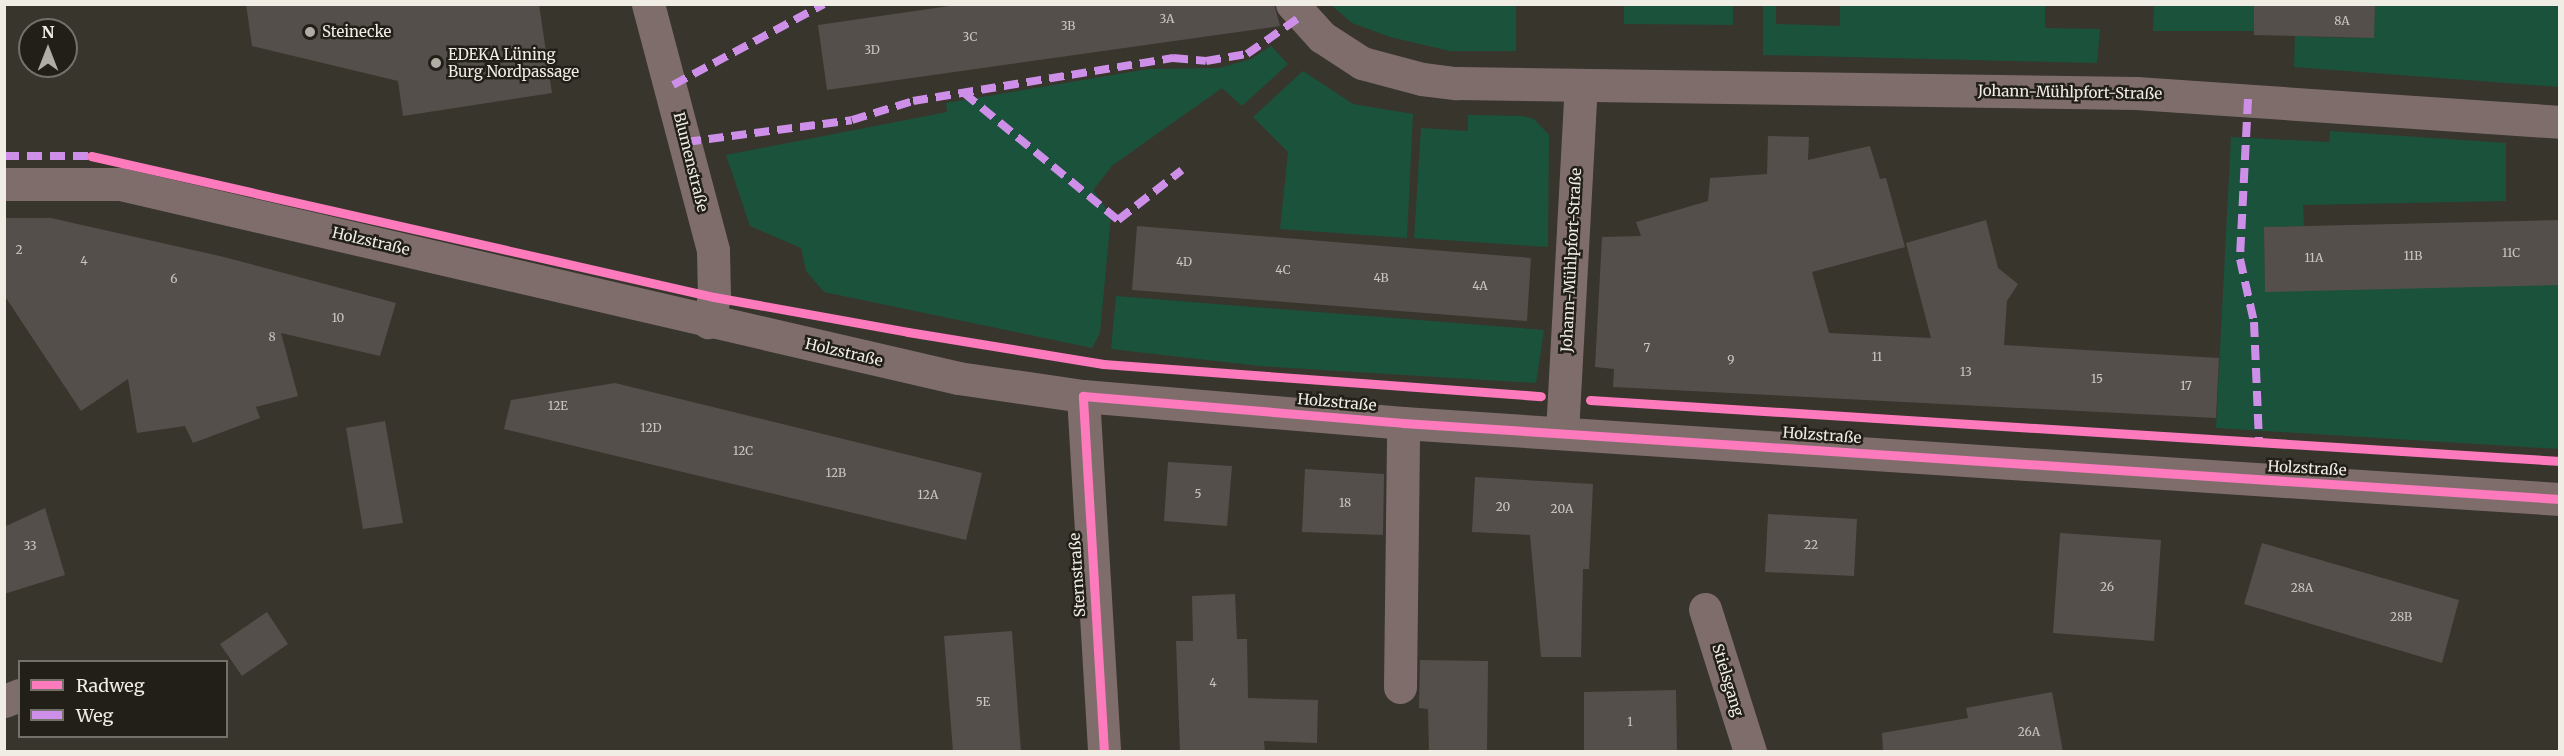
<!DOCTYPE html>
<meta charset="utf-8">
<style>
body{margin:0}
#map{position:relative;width:2564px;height:756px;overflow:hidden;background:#38352d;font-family:Merriweather,serif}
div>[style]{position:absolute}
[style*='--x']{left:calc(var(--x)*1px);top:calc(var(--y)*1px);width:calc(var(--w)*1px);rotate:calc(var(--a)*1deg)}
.green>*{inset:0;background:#1b523c}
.building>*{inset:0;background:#544f4a}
.minor>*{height:33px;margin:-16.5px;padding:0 16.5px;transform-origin:16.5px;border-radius:16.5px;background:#7f6d6c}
.quiet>*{height:8px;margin-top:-4px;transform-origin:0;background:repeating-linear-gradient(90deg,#ce8fe9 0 15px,transparent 0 23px)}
.cycleway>*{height:9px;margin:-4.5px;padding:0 4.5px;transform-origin:4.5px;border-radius:4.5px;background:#fd7abc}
.dots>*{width:16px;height:16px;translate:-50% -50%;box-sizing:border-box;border:3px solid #211f18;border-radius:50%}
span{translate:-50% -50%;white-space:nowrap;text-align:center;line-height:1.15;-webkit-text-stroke:5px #211f18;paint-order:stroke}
.number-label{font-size:12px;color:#c9c6be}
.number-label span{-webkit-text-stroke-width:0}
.poi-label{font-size:15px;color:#f0ede4}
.left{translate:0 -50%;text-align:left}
.street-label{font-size:15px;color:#f0ede4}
.frame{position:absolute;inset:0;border:6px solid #f0ede4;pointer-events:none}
.legend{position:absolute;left:18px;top:660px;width:210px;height:78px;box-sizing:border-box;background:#211f18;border:2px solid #74716a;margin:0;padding:8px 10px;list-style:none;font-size:18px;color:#f0ede4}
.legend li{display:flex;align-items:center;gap:12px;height:30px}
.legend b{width:30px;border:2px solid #74716a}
.north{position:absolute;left:18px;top:18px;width:60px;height:60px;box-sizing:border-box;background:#211f18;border:2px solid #74716a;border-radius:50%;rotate:0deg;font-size:16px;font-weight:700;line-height:24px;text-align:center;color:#f0ede4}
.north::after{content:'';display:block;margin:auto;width:21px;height:27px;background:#b0ada4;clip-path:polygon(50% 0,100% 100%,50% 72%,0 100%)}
</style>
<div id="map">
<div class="green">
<i style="clip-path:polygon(1331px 5px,1516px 5px,1516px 51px,1450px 51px,1390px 37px,1352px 23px)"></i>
<i style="clip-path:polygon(1624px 5px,1733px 5px,1733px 25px,1624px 24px)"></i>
<i style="clip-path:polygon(1763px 5px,1776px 5px,1776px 24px,1840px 26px,1840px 5px,2045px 5px,2045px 28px,2100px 29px,2097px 63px,1763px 55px)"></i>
<i style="clip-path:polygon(2154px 5px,2269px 5px,2269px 31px,2153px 31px)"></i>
<i style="clip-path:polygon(2296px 5px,2310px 5px,2309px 37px,2373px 38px,2375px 5px,2559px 5px,2559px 87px,2294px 67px)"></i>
<i style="clip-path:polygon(1271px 46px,1288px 64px,1242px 106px,1222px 88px,1113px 165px,1093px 190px,1111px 215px,1100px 333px,1092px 348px,824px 292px,806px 271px,801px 248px,750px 226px,726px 155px,947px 112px,946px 103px,1148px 69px,1219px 68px,1251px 59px)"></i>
<i style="clip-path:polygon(1303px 71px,1353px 104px,1413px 114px,1407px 238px,1280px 229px,1288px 152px,1253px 117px)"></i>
<i style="clip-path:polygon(1468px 115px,1523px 116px,1534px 119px,1549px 135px,1548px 247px,1414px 238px,1421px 128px,1468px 131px)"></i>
<i style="clip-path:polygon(2330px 131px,2506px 143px,2506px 201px,2303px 205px,2304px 226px,2264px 227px,2265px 291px,2559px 284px,2559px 449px,2216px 428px,2231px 137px,2329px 142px)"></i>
<i style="clip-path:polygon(1116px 296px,1544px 330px,1536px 383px,1259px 366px,1111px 349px)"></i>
</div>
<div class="building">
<i style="clip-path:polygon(246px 4px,539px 4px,552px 93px,403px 116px,398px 81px,252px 46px)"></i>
<i style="clip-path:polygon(963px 4px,1274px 4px,1280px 26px,827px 90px,818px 25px)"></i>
<i style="clip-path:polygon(2254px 4px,2375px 4px,2374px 38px,2254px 35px)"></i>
<i style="clip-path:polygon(1768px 136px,1809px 137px,1808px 160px,1870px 146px,1880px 179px,1886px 178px,1905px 247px,1812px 272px,1829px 333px,1931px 338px,1906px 243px,1986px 220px,1998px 268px,2018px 284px,2007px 301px,2004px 345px,2219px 358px,2216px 418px,1613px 387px,1614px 369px,1595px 367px,1602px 237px,1641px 236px,1636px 222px,1708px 201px,1710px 178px,1767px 174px)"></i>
<i style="clip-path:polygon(4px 218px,51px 218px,224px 257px,396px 303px,380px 356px,281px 333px,298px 396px,256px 407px,260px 418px,193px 443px,185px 426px,137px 433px,128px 379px,81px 411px,4px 295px)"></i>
<i style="clip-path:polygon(2559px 220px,2559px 285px,2265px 292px,2264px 227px)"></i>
<i style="clip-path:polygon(1137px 226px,1531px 258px,1527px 321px,1132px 290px)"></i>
<i style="clip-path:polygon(615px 383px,982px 473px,966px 540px,504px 429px,511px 400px)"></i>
<i style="clip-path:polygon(385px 421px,403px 523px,363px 529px,346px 428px)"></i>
<i style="clip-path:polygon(1168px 462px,1232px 466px,1227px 526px,1164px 521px)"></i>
<i style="clip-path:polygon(1305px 469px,1384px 474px,1383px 535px,1302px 532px)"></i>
<i style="clip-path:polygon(1475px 477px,1593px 484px,1589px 569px,1583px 569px,1581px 657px,1541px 657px,1530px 535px,1472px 532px)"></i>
<i style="clip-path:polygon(45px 508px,65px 575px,4px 594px,4px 527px)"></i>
<i style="clip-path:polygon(1768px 514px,1857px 519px,1854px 576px,1765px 572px)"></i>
<i style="clip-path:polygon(2060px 533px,2161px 540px,2154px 641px,2053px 633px)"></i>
<i style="clip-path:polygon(2262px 543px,2459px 600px,2442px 663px,2244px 604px)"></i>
<i style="clip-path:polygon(1235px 594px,1237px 639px,1247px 639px,1248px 698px,1318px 700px,1317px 743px,1264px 741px,1265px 752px,1180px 752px,1176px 641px,1193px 641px,1192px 596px)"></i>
<i style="clip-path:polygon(267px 612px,288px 644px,242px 676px,220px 644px)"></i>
<i style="clip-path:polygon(1012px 631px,1021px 752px,953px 752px,944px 636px)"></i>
<i style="clip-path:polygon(1420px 660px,1488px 661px,1487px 752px,1429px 752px,1428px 709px,1419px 708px)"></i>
<i style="clip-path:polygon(1676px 690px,1677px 752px,1584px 752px,1584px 692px)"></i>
<i style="clip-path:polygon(2052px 692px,2063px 752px,1883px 752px,1882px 733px,1968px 718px,1966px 708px)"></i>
</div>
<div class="minor">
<i style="--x:648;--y:4;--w:254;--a:75.2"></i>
<i style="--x:713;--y:250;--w:47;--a:88.8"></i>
<i style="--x:714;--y:297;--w:26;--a:103"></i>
<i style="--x:1292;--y:4;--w:45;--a:47.7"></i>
<i style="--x:1322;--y:37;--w:48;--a:33"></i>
<i style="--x:1362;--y:63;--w:62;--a:14.9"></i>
<i style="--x:1422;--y:79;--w:35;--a:7"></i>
<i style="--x:1457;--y:83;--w:679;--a:0.84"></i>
<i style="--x:2136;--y:93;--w:425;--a:3.9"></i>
<i style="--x:4;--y:184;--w:116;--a:0"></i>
<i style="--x:120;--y:184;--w:860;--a:13.03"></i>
<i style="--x:958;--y:378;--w:126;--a:8.2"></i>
<i style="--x:1083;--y:396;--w:321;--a:4.8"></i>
<i style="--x:1403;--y:423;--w:1159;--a:3.76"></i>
<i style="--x:1083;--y:396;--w:357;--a:86.6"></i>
<i style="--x:1562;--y:433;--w:347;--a:-86.9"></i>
<i style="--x:1705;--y:609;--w:150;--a:72.5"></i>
<i style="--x:1400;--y:687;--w:264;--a:-89.3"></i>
<i style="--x:4;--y:701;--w:17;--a:-21"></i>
</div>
<div class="quiet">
<i style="--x:673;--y:85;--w:171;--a:-28.2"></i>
<i style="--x:964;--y:93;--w:200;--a:39.5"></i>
<i style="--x:1118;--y:220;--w:81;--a:-38"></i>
<i style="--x:2248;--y:99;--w:160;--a:92.9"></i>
<i style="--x:2240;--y:259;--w:65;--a:77.5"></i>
<i style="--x:2254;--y:322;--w:120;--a:87.6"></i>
<i style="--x:686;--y:142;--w:167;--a:-7.5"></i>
<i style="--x:852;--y:120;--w:64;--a:-17.3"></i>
<i style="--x:913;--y:101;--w:264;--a:-9.4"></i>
<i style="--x:1173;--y:58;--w:33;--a:5"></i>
<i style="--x:1206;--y:61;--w:42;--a:-9.7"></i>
<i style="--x:1247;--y:54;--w:65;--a:-34.9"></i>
<i style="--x:4;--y:156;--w:90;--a:0"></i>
</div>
<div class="cycleway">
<i style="--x:91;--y:156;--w:639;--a:12.75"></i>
<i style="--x:714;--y:297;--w:197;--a:10.2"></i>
<i style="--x:908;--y:332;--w:198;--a:9.3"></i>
<i style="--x:1103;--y:364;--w:439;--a:4.2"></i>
<i style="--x:1590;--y:400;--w:972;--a:3.6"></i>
<i style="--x:1104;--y:752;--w:357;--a:-93.4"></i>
<i style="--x:1083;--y:396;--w:321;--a:4.8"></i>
<i style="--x:1403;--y:423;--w:1159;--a:3.76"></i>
</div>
<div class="dots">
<i style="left:310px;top:32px;background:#b0ada4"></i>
<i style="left:436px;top:63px;background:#b0ada4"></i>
</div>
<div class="number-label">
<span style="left:1167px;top:19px">3A</span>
<span style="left:2342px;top:21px">8A</span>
<span style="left:1068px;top:26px">3B</span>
<span style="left:970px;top:37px">3C</span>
<span style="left:872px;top:50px">3D</span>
<span style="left:19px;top:250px">2</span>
<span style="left:2511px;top:253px">11C</span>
<span style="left:2413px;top:256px">11B</span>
<span style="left:2314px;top:258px">11A</span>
<span style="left:84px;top:261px">4</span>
<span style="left:1184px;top:262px">4D</span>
<span style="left:1283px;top:270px">4C</span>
<span style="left:1381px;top:278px">4B</span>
<span style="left:174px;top:279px">6</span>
<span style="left:1480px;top:286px">4A</span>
<span style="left:338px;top:318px">10</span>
<span style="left:272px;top:337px">8</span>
<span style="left:1647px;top:348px">7</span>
<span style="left:1877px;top:357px">11</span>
<span style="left:1731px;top:360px">9</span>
<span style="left:1966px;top:372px">13</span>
<span style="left:2097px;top:379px">15</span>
<span style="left:2186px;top:386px">17</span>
<span style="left:558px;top:406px">12E</span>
<span style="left:651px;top:428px">12D</span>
<span style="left:743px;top:451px">12C</span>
<span style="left:836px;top:473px">12B</span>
<span style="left:1198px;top:494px">5</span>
<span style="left:928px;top:495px">12A</span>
<span style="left:1345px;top:503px">18</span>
<span style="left:1503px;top:507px">20</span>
<span style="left:1562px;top:509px">20A</span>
<span style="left:1811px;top:545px">22</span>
<span style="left:30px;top:546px">33</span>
<span style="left:2107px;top:587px">26</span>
<span style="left:2302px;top:588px">28A</span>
<span style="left:2401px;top:617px">28B</span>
<span style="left:1213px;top:683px">4</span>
<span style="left:983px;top:702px">5E</span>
<span style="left:1630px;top:722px">1</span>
<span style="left:2029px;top:732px">26A</span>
</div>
<div class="poi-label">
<span class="left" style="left:322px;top:32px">Steinecke</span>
<span class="left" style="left:448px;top:63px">EDEKA Lüning<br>Burg Nordpassage</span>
</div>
<div class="street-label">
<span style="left:2070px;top:92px;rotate:1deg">Johann-Mühlpfort-Straße</span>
<span style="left:691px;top:162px;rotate:76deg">Blumenstraße</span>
<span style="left:371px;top:241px;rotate:13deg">Holzstraße</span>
<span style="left:1571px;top:260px;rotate:-87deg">Johann-Mühlpfort-Straße</span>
<span style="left:844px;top:352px;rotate:13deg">Holzstraße</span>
<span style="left:1337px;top:402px;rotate:5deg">Holzstraße</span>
<span style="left:1822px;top:435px;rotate:4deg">Holzstraße</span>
<span style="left:2307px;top:468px;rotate:3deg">Holzstraße</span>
<span style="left:1077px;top:575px;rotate:-94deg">Sternstraße</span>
<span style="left:1728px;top:680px;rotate:73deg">Stielsgang</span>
</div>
<div class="frame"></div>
<ul class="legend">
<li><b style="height:8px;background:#fd7abc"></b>Radweg</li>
<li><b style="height:8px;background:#ce8fe9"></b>Weg</li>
</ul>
<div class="north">N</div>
</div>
